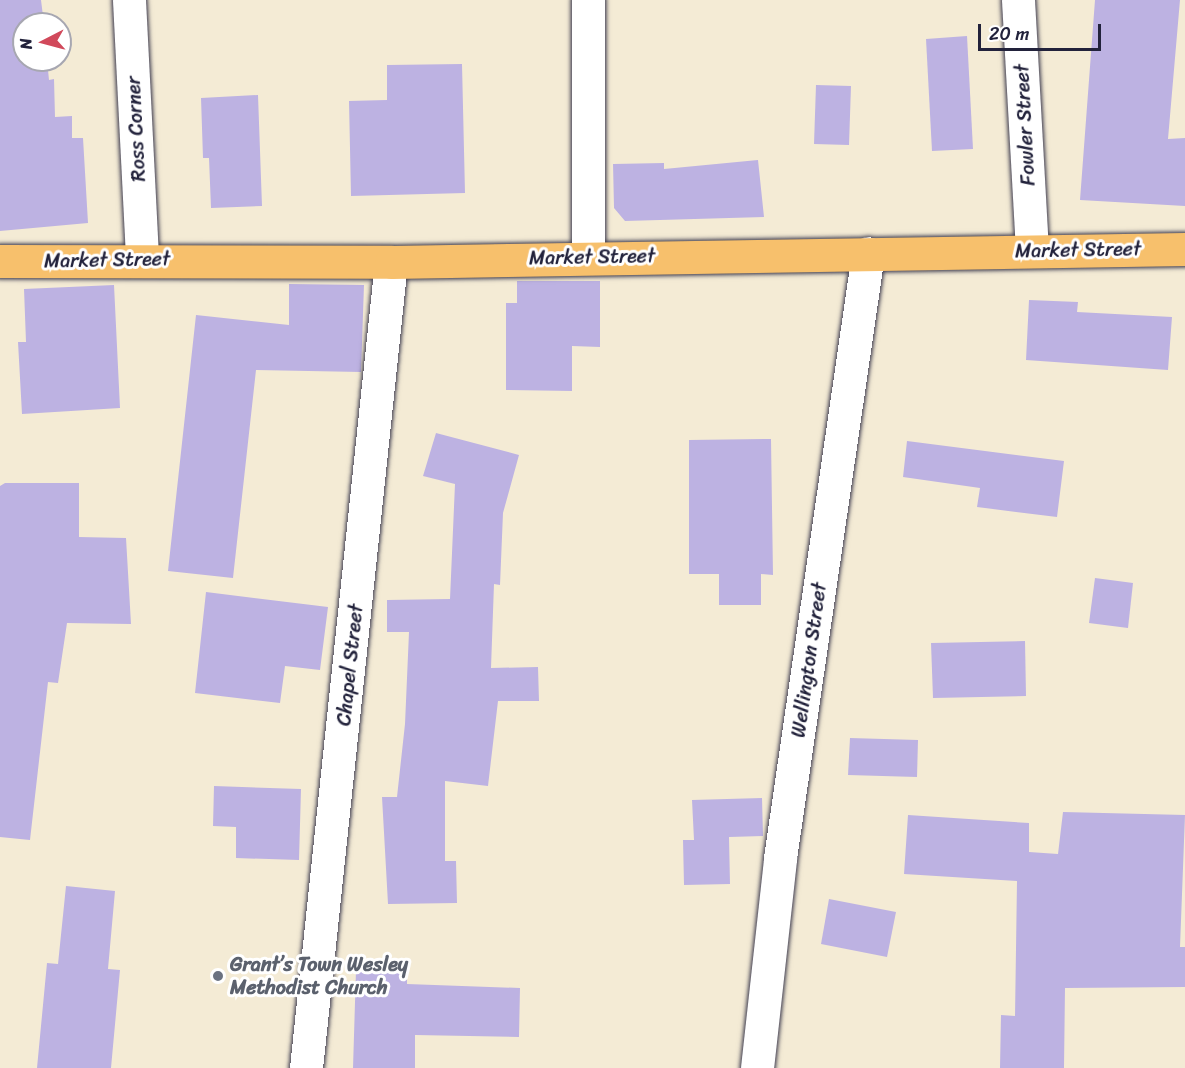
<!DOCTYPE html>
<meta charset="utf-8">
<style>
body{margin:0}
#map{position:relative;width:1185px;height:1068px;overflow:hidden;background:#f4ebd5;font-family:Sriracha,sans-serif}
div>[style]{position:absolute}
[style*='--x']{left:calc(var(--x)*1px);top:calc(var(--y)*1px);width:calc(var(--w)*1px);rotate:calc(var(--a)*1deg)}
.building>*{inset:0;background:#bdb2e2}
.roads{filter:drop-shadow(0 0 2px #424052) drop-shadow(0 0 2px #424052)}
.minor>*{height:33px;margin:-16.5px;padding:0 16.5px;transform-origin:16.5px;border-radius:16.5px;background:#fff}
.primary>*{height:33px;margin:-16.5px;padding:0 16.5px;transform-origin:16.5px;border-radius:16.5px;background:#f7c06c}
.dots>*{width:16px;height:16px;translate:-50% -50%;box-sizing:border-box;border:3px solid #fff;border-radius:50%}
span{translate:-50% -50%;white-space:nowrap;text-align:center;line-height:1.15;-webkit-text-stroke:6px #fff;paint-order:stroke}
.street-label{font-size:20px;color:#22223b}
.worship-label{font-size:20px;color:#5b616d;font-weight:700}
.left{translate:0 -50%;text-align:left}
.north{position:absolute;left:12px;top:12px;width:60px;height:60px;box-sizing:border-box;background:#fff;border:2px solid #a7a7b1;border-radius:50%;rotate:264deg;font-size:16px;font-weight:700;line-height:24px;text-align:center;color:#22223b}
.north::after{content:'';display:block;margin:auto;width:21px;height:27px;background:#d1495b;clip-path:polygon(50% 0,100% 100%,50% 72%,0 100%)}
.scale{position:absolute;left:978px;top:24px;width:123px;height:27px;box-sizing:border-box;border:3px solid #22223b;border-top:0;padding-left:8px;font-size:18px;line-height:21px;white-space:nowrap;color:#22223b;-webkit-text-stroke:4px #fff;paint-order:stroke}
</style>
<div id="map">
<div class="building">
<i style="clip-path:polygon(0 0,41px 0,44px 24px,24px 24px,24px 60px,47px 60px,49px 80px,54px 79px,55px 117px,72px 116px,72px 138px,83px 138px,88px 223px,0 231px)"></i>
<i style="clip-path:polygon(1095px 0,1180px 0,1168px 139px,1185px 138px,1185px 206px,1080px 200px)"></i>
<i style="clip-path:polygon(967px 36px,973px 149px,932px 151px,926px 39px)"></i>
<i style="clip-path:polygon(462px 64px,465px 193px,351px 196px,349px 101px,387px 100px,387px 65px)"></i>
<i style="clip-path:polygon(816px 85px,851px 86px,849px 145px,814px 144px)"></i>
<i style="clip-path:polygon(258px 95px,262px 206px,211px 208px,209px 158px,203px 158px,201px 98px)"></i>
<i style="clip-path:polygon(758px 160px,764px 217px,625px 221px,614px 208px,613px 164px,664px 163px,664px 169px)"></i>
<i style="clip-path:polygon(517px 281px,600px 281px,600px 347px,572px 346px,572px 391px,506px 390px,506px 303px,517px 303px)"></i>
<i style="clip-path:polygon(289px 284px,364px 285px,361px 372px,256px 370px,233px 578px,168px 571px,196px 315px,289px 325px)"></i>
<i style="clip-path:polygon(114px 285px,120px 408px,22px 414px,18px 342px,26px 342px,24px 289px)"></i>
<i style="clip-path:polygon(1029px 300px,1078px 302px,1077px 312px,1172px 317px,1168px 370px,1026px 360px)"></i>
<i style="clip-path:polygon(436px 433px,519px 455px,503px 513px,500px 585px,494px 584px,491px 668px,538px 667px,539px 701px,498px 701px,488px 786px,445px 781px,445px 861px,456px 861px,457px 903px,388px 904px,382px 797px,397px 797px,405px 724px,409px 632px,387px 632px,387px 600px,450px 599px,455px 484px,423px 476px)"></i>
<i style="clip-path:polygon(771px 439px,773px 575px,761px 574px,761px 605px,719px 605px,719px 574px,689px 574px,689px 440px)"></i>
<i style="clip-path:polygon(907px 441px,1064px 461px,1057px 517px,977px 507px,980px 488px,903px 477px)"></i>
<i style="clip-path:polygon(5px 483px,79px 483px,79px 537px,126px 538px,131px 624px,67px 623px,58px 683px,48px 682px,30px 840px,0 837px,0 486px)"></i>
<i style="clip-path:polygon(1095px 578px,1133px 583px,1128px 628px,1089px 623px)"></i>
<i style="clip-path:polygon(206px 592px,328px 607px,320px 670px,285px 666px,280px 703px,195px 693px)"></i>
<i style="clip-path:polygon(1025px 641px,1026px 696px,933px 698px,931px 643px)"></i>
<i style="clip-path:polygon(850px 738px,918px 740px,917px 777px,848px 775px)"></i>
<i style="clip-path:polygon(214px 786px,301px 789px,299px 860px,236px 858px,236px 827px,213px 826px)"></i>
<i style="clip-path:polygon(762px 798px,763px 836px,729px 837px,730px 884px,684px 885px,683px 840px,694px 840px,692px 800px)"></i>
<i style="clip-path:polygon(1063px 812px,1185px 815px,1180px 947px,1185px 947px,1185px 987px,1065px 988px,1064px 1068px,1000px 1068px,1001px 1015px,1015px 1016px,1017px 881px,904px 874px,908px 815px,1029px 823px,1029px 852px,1058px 854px)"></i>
<i style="clip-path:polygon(66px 886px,115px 891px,108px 969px,120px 970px,111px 1068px,37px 1068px,47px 963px,58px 964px)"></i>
<i style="clip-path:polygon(829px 899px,896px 912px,887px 957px,821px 944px)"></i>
<i style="clip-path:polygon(356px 970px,407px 971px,407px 984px,520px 988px,519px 1037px,415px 1035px,415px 1068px,353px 1068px)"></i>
</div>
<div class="roads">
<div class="minor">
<i style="--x:129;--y:0;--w:259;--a:87.1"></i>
<i style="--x:1018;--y:0;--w:250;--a:86.8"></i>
<i style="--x:588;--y:257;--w:257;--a:-90"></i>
<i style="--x:306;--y:1068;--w:810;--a:-83.98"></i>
<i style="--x:757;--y:1068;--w:211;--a:-83.7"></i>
<i style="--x:780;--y:858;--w:611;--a:-81.72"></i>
</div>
<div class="primary">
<i style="--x:0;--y:261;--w:391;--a:0.1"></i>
<i style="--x:391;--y:262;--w:794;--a:-0.94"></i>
</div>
</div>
<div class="dots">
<i style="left:218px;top:976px;background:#6b7280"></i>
</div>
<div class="street-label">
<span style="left:1025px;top:125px;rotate:-93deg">Fowler Street</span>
<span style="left:136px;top:129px;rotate:-93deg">Ross Corner</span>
<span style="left:1078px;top:250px;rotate:-1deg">Market Street</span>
<span style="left:592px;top:257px;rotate:-1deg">Market Street</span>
<span style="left:107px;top:260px;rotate:-1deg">Market Street</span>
<span style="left:809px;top:660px;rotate:-82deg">Wellington Street</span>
<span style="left:350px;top:665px;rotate:-84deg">Chapel Street</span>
</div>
<div class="worship-label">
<span class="left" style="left:230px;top:976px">Grant’s Town Wesley<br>Methodist Church</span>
</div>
<div class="north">N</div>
<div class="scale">20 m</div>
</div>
